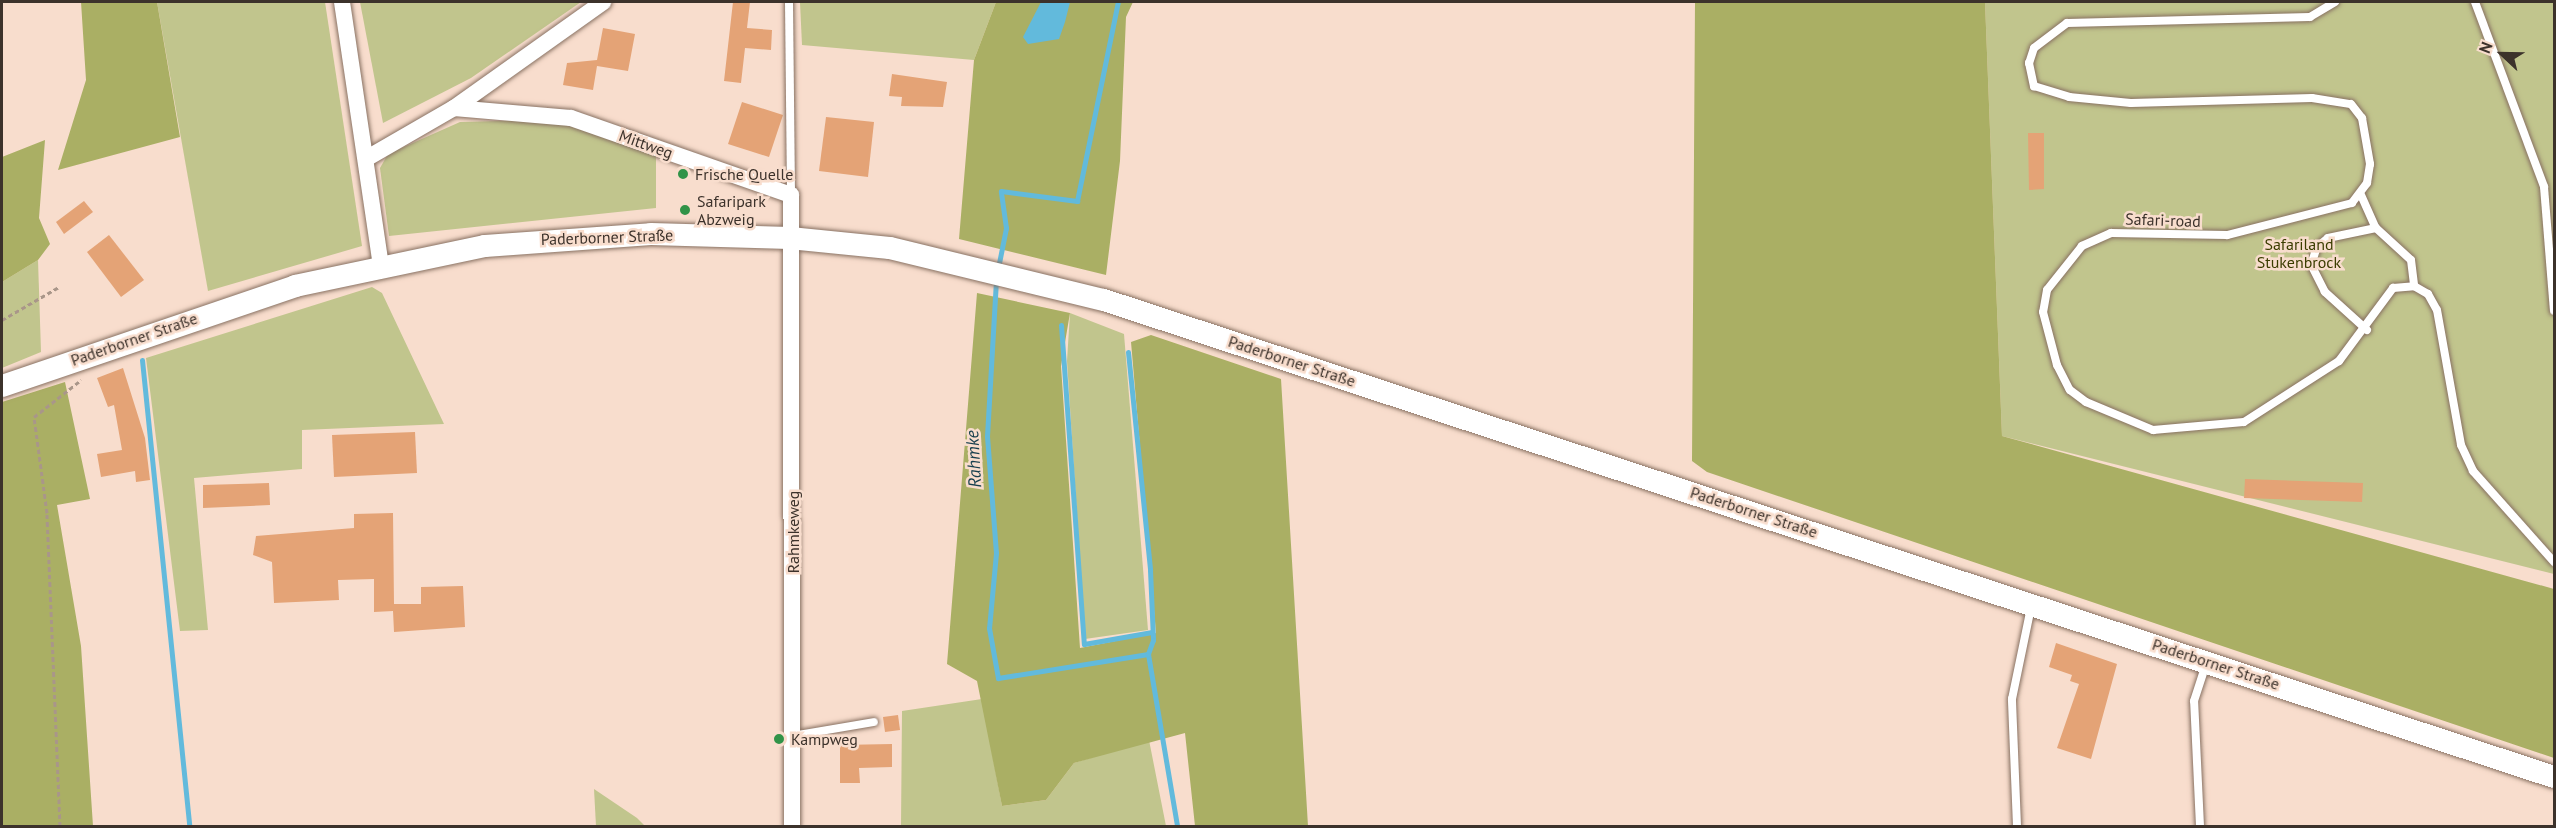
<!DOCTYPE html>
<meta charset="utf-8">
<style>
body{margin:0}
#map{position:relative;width:2556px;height:828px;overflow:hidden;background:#f8ddcd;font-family:"PT Sans",sans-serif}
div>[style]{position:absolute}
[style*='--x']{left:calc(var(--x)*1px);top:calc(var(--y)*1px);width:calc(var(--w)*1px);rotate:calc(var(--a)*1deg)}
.green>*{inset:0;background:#c1c58d}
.forest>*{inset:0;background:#aaaf64}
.water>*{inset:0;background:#62badc}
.stream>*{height:5px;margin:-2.5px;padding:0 2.5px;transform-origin:2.5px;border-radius:2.5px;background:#62badc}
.building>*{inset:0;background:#e4a376}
.path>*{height:3px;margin-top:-1.5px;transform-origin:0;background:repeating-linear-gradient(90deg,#a99689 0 4.5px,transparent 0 7.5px)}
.roads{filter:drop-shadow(0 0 2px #887162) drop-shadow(0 0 2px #887162)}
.service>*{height:8px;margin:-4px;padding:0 4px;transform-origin:4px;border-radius:4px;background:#fff}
.minor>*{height:16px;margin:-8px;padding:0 8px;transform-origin:8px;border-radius:8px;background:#fff}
.secondary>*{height:22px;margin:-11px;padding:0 11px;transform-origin:11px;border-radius:11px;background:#fff}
.dots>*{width:16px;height:16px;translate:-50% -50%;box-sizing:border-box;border:3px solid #f8ddcd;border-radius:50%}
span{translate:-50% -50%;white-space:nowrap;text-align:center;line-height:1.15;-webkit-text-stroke:5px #f8ddcd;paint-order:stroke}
.street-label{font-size:16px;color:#3c322b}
.poi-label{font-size:16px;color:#3c322b}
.left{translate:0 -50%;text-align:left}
.park-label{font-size:16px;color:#3b3d00}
.water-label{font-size:18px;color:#173f4e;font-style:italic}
.frame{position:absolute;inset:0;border:3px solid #3c322b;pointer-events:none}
.north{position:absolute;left:2472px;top:24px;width:60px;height:60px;-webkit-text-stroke:4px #f8ddcd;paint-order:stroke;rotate:292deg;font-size:16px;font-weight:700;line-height:24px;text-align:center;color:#3c322b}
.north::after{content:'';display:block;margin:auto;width:21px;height:27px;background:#3c322b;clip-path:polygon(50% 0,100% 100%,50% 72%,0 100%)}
</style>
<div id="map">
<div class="green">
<i style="clip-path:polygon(157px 2px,325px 2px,362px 246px,208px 291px)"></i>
<i style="clip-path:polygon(360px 2px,581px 2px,471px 78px,383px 123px)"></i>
<i style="clip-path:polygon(800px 2px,996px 2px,974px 60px,802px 45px)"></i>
<i style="clip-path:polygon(1985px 2px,2554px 2px,2554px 574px,2002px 436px)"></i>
<i style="clip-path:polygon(534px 120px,566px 123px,656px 156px,656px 208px,389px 236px,380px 168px,388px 154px,460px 122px)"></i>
<i style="clip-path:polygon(38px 260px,41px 352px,2px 368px,2px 282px)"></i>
<i style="clip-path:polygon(372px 287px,382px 293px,444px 424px,302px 430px,302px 469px,194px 478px,208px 630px,180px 631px,146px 358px)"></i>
<i style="clip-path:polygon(1070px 313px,1124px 334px,1148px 630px,1085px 639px,1067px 361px)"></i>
<i style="clip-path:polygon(982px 699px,1002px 806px,1046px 800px,1074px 763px,1149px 740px,1166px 826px,901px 826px,902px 711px)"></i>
<i style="clip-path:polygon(594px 789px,637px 818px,645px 826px,596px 826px)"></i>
</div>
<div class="forest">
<i style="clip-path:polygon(81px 2px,157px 2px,180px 137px,58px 170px,86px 80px)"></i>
<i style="clip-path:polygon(996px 2px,1133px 2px,1126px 17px,1120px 161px,1106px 275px,959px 239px,974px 60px)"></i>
<i style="clip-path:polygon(1695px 2px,1985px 2px,2002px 436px,2554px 589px,2554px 758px,1707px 472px,1692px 461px)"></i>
<i style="clip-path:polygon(45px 140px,39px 218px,50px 244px,38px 260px,2px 282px,2px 157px)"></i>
<i style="clip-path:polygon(977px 293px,1070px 313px,1061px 366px,1080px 648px,1156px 633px,1131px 342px,1151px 335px,1281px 379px,1308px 826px,1195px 826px,1185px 733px,1074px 763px,1046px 800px,1002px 806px,977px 681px,947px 664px)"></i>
<i style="clip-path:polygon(65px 382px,90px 499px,57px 505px,81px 646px,93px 826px,2px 826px,2px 402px)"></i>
</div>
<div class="water">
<i style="clip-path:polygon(1041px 2px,1070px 2px,1065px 22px,1059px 39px,1028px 44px,1023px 37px)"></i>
</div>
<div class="stream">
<i style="--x:998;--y:268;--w:41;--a:-78.7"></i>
<i style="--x:1006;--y:228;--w:37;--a:-98"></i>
<i style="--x:1001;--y:191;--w:77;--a:7.5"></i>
<i style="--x:1077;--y:201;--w:203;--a:-78.4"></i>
<i style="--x:996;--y:280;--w:156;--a:93.3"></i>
<i style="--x:987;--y:436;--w:117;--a:85.6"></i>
<i style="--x:996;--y:553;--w:75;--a:95.3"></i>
<i style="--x:989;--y:628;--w:51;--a:79.8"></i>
<i style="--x:998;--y:678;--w:152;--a:-9.1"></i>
<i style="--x:1148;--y:654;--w:174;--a:80.4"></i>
<i style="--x:1061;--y:325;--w:320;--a:85.9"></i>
<i style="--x:1084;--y:644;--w:69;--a:-10"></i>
<i style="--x:1128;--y:352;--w:219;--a:84.2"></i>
<i style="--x:1150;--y:570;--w:70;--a:87.5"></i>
<i style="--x:1153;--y:640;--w:15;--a:110"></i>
<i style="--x:142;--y:360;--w:468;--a:84.2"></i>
</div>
<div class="building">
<i style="clip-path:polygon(733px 2px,750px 2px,747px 28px,772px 30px,771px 50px,745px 48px,741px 83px,724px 81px)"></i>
<i style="clip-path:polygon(603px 28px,635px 34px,628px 71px,597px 66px,593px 90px,563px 85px,567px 63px,597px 60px)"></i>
<i style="clip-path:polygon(892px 74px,947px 82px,943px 107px,901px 106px,902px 97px,889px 96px)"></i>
<i style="clip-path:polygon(742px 102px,783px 115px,769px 157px,728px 144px)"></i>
<i style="clip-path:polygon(826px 117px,874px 122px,868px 177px,819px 171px)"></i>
<i style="clip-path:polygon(2028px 133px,2044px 133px,2044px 189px,2029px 190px)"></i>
<i style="clip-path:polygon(84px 201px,93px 212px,64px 234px,56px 222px)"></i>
<i style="clip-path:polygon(109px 235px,144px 280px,121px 297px,87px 252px)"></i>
<i style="clip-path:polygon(123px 368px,145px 438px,150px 480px,136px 482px,135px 471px,101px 477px,97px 454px,122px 450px,114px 405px,108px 407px,97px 378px)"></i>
<i style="clip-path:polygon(415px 432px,417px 473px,334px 477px,332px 435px)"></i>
<i style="clip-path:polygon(2245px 479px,2363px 483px,2362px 502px,2244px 498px)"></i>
<i style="clip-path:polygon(269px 483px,270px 505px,203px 508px,203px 485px)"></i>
<i style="clip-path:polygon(393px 513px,394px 604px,421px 604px,421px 587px,463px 586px,465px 627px,394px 632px,393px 611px,374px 612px,374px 579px,338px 580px,339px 600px,274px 603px,272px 562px,253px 555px,256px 536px,354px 528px,354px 514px)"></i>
<i style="clip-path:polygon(2056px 643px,2117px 664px,2091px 759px,2057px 748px,2079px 684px,2070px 681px,2072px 675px,2049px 667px)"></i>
<i style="clip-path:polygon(898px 715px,900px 730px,885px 732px,883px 717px)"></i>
<i style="clip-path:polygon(892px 744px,892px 767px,859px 768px,860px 783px,840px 783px,840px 745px)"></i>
</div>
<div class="path">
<i style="--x:2;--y:320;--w:66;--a:-30.1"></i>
<i style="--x:60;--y:826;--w:313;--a:-92.4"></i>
<i style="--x:47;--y:513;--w:97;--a:-97.7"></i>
<i style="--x:34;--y:417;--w:60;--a:-38.2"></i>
</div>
<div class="roads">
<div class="service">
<i style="--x:789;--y:2;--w:193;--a:89.4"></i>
<i style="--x:2335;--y:2;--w:29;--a:149"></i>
<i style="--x:2310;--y:17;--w:243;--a:178.6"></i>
<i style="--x:2067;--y:23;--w:41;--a:142.9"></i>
<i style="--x:2034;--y:48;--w:16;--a:108"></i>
<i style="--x:2029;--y:63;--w:24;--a:78"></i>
<i style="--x:2034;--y:86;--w:37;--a:17"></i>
<i style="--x:2069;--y:97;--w:62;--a:5.5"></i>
<i style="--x:2131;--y:103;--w:181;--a:-1.6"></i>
<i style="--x:2312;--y:98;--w:39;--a:9"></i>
<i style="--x:2351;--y:104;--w:18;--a:52"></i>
<i style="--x:2362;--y:118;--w:47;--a:80.1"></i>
<i style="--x:2370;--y:164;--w:19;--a:99"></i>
<i style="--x:2367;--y:183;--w:25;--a:127"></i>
<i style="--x:2352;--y:203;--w:129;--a:165.6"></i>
<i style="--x:2227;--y:235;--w:116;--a:-179"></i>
<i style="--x:2111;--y:233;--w:32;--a:156"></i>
<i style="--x:2082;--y:246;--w:56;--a:128.5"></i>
<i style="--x:2047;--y:290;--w:22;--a:100"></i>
<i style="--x:2043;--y:312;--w:55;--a:75.2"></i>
<i style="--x:2057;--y:365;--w:28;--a:63"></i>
<i style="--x:2070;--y:390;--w:20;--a:37"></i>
<i style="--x:2086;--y:402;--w:73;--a:22.7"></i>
<i style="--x:2153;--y:430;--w:91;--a:-5"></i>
<i style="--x:2244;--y:422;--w:113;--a:-32.7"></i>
<i style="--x:2339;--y:361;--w:91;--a:-53.5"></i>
<i style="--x:2393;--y:288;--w:21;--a:-5"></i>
<i style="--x:2414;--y:286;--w:16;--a:30"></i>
<i style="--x:2428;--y:294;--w:18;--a:61"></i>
<i style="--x:2437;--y:310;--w:137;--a:79.9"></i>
<i style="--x:2461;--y:445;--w:29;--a:65"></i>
<i style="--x:2473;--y:471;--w:122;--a:48.3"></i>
<i style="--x:2475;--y:2;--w:197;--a:69.5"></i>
<i style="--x:2544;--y:187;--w:124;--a:85.4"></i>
<i style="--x:2361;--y:195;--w:36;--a:66"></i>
<i style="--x:2376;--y:228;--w:47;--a:42.4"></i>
<i style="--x:2411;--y:260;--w:26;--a:83"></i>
<i style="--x:2367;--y:330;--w:57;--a:-137.9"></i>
<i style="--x:2325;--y:292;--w:30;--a:-117"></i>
<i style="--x:2311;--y:265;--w:19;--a:-72"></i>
<i style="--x:2317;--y:247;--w:14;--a:-39"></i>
<i style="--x:2328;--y:238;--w:49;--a:-11.8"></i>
<i style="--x:792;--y:736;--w:83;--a:-9.7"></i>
<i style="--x:2017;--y:826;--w:127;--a:-92.3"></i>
<i style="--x:2012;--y:699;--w:94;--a:-78.3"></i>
<i style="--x:2200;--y:826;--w:125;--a:-92.7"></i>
<i style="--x:2194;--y:701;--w:39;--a:-72"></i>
</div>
<div class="minor">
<i style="--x:342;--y:2;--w:266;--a:81.6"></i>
<i style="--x:454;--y:108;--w:117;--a:4.9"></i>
<i style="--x:571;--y:118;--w:233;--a:19.3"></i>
<i style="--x:791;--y:195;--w:631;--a:89.91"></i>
<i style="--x:369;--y:157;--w:98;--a:-30"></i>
<i style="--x:454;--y:108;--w:183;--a:-35.4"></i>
</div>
<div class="secondary">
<i style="--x:2;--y:386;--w:310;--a:-18.8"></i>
<i style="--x:295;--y:286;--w:194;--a:-11.9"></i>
<i style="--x:485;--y:246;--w:166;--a:-4.1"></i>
<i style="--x:651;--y:234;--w:139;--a:1.6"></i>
<i style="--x:790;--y:238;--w:100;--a:5.7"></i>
<i style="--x:890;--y:248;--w:220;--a:13.7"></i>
<i style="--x:1104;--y:300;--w:1526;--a:18.21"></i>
</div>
</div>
<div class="dots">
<i style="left:683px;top:174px;background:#319348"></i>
<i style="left:685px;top:210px;background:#319348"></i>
<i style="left:779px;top:739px;background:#319348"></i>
</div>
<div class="street-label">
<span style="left:646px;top:144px;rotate:20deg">Mittweg</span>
<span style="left:2163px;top:220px;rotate:2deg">Safari-road</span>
<span style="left:607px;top:237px;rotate:-2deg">Paderborner Straße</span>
<span style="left:134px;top:339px;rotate:-19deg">Paderborner Straße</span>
<span style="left:1292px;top:361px;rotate:18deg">Paderborner Straße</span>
<span style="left:1754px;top:512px;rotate:18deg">Paderborner Straße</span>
<span style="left:793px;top:532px;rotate:-90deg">Rahmkeweg</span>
<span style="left:2216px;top:664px;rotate:18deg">Paderborner Straße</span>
</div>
<div class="poi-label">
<span class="left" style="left:695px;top:174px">Frische Quelle</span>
<span class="left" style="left:697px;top:210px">Safaripark<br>Abzweig</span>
<span class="left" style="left:791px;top:739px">Kampweg</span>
</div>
<div class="park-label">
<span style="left:2299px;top:253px">Safariland<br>Stukenbrock</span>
</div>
<div class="water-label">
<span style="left:974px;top:459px;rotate:-93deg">Rahmke</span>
</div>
<div class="frame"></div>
<div class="north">N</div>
</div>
